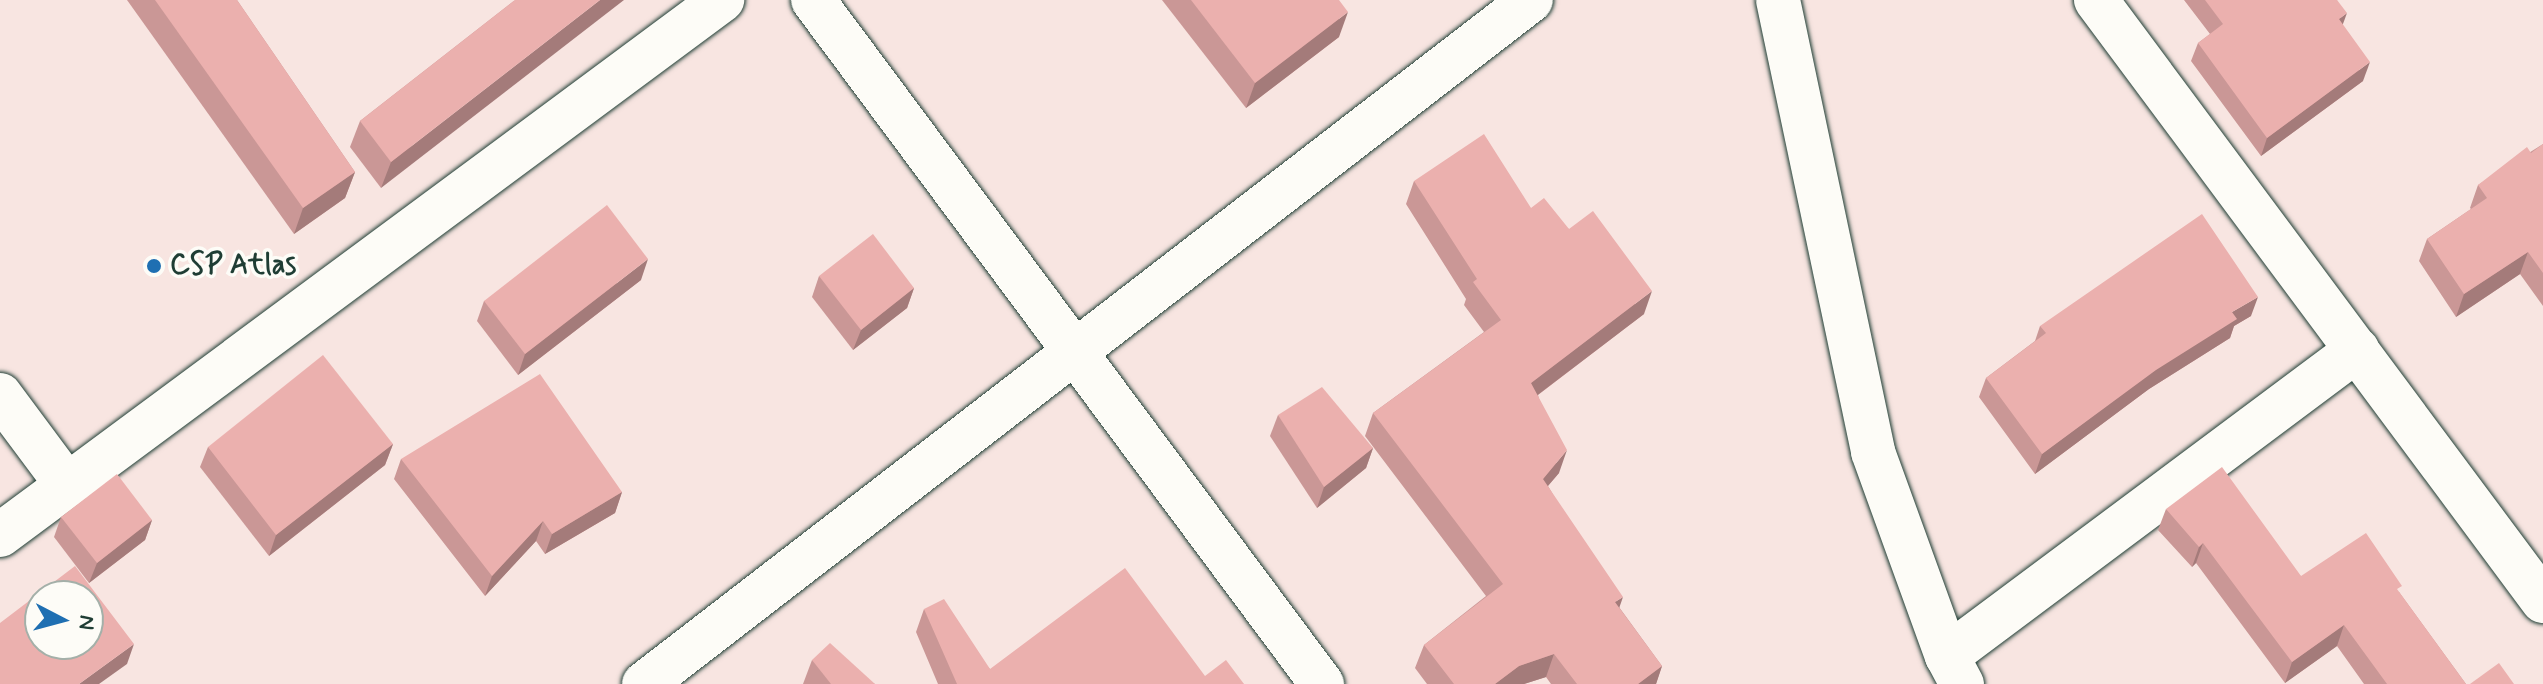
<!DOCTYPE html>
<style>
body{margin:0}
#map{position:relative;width:2543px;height:684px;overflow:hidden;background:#f8e5e1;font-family:Mynerve,sans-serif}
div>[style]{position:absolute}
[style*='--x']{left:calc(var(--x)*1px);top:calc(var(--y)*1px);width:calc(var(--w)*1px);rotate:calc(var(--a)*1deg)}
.roads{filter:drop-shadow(0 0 2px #1f3d34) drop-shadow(0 0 2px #1f3d34)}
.minor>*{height:44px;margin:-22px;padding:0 22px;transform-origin:22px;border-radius:22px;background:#fdfcf7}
.wall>*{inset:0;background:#ca9796}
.shaded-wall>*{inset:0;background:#a47b7a}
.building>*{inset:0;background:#ebb0ae}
.dots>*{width:22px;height:22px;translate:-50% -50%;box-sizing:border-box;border:4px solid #fdfcf7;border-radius:50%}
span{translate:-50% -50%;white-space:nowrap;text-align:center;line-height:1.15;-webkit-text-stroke:7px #fdfcf7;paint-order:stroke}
.poi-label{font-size:28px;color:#1f3d34;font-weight:700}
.left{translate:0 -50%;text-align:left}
.north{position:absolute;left:24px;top:580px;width:80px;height:80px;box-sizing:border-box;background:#fdfcf7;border:2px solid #a4b0a9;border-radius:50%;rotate:96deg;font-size:22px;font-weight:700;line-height:32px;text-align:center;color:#1f3d34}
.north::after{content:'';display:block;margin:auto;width:28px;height:36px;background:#1f6fb2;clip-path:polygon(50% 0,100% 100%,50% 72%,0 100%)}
</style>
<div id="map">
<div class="roads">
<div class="minor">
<i style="--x:813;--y:0;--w:853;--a:53.35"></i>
<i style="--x:1778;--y:0;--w:462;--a:78.1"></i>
<i style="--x:1873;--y:452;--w:217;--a:70.1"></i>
<i style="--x:1947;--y:656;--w:32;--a:62"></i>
<i style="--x:2096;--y:0;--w:749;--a:53.36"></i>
<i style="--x:0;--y:395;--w:112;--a:53.3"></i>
<i style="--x:0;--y:535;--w:899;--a:-36.54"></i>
<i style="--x:1947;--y:656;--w:512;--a:-36.74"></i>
<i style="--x:644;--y:684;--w:1120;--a:-37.64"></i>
</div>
</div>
<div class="wall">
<i style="clip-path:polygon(127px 0,237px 0,355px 172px,345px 198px,294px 234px)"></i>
<i style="clip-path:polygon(515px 0,381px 188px,350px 147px,360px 121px)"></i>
<i style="clip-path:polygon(1162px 0,1339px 0,1339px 37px,1246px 108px)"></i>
<i style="clip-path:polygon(2184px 0,2337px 0,2342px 25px,2363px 81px,2261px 156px,2191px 61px,2198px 43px,2210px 34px)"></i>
<i style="clip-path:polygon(2543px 144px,2543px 306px,2520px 274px,2456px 317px,2419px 261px,2427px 239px,2471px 209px,2470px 208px,2478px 185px)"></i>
<i style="clip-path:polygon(1414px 181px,1531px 208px,1569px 229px,1644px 314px,1538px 395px,1559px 473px,1548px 486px,1619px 607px,1662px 666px,1656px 684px,1551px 684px,1546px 677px,1524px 684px,1427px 684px,1415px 668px,1424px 645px,1486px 596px,1365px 436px,1373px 413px,1484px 332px,1464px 305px,1466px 299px,1406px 204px)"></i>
<i style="clip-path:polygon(819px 276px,914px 288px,907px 308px,853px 350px,812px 297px)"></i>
<i style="clip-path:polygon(641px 280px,518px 375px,477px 321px,484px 301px)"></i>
<i style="clip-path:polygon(2251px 316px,2234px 326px,2230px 338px,2149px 389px,2035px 474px,1979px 397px,1986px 378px,2035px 341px,2040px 326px)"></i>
<i style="clip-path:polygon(1278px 415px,1373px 448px,1366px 468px,1317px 508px,1270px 436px)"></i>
<i style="clip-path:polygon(393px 444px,385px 465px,269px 556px,200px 467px,208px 447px)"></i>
<i style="clip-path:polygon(401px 459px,622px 492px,615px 513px,545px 554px,536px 541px,485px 596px,394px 479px)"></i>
<i style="clip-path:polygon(2166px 509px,2301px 576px,2399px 592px,2466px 684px,2364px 684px,2337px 646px,2285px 683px,2196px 563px,2192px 567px,2158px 530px)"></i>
<i style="clip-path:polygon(61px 517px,152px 520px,145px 540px,89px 583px,54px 537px)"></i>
<i style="clip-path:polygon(924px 609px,990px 669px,1205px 676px,1244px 684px,938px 684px,916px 632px)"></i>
<i style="clip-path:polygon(812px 660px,875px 684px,803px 684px)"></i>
</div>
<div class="shaded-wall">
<i style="clip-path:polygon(600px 0,624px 0,381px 188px,391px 162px)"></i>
<i style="clip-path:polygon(1348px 12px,1339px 37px,1246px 108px,1255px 83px)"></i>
<i style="clip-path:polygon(2347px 13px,2340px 32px,2339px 19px)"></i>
<i style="clip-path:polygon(2370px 62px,2363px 81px,2261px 156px,2267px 138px)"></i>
<i style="clip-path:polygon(355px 172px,345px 198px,294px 234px,303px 208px)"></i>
<i style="clip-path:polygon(2528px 252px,2520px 274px,2456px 317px,2464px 294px)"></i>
<i style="clip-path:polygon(648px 259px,641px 280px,518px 375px,525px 354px)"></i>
<i style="clip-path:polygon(914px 288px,907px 308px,853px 350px,861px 330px)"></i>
<i style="clip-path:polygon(1652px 291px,1644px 314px,1523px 406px,1531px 383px)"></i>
<i style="clip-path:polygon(2258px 297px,2251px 316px,2234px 326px,2230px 338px,2149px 389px,2035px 474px,2042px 454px,2232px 312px)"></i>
<i style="clip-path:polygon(393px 444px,385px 465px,269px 556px,276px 535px)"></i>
<i style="clip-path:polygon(1373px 448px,1366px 468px,1317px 508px,1324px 487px)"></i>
<i style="clip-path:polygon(1567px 450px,1559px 473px,1534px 502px,1543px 479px)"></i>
<i style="clip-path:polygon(622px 492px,615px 513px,545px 554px,552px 534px)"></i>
<i style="clip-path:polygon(152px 520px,145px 540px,89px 583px,97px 563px)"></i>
<i style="clip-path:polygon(543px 521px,536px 541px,485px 596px,492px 576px)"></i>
<i style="clip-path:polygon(2203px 543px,2196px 563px,2192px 567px,2199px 547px)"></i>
<i style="clip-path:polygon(1623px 597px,1615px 620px,1615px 602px)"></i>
<i style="clip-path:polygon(2344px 625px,2337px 646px,2285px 683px,2292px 662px)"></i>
<i style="clip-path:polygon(134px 644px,127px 664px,99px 684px,79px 684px)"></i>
<i style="clip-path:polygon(1554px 654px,1546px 677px,1524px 684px,1495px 684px,1519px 666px)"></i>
<i style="clip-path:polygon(1662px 666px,1656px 684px,1638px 684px)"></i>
</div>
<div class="building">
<i style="clip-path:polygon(155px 0,237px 0,355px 172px,303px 208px)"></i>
<i style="clip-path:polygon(515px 0,600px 0,391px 162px,360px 121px)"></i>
<i style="clip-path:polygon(1191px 0,1339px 0,1348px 12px,1255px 83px)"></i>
<i style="clip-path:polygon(2205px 0,2337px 0,2347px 13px,2339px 19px,2370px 62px,2267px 138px,2198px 43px,2223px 24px)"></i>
<i style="clip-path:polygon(1484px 134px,1531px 208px,1544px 198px,1569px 229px,1593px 211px,1652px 291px,1531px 383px,1567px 450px,1543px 479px,1623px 597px,1615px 602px,1662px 666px,1638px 684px,1577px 684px,1554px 654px,1519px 666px,1495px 684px,1454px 684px,1424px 645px,1503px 584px,1373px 413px,1501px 320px,1473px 282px,1477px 279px,1414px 181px)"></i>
<i style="clip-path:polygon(2543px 144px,2543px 273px,2528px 252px,2464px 294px,2427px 239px,2487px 198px,2478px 185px,2527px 147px,2531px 153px)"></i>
<i style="clip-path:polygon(607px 205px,648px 259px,525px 354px,484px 301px)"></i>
<i style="clip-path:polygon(2202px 214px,2258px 297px,2232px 312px,2237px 319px,2156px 370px,2042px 454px,1986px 378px,2046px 333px,2040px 326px)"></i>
<i style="clip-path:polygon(873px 234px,914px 288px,861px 330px,819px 276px)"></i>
<i style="clip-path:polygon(323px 355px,393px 444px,276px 535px,208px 447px)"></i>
<i style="clip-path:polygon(540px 374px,622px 492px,552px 534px,543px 521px,492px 576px,401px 459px)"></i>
<i style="clip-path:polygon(1322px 387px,1373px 448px,1324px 487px,1278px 415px)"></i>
<i style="clip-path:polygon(2222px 467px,2301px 576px,2366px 533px,2402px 586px,2397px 589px,2466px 684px,2387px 684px,2344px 625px,2292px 662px,2203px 543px,2199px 547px,2166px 509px)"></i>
<i style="clip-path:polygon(117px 474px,152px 520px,97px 563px,61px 517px)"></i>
<i style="clip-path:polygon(evenodd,75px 566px,134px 644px,79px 684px,0 684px,0 623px,75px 566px,40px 596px,88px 596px,88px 644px,40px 644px,40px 596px)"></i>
<i style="clip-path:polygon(1125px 568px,1205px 676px,1226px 660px,1244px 684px,957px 684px,924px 609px,944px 599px,990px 669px)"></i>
<i style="clip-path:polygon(830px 643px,875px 684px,831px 684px,812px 660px)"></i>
<i style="clip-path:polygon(2499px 663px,2514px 684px,2470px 684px)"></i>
</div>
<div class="dots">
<i style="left:154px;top:266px;background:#1f6fb2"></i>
</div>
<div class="poi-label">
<span class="left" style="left:170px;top:266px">CSP Atlas</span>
</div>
<div class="north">N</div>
</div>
